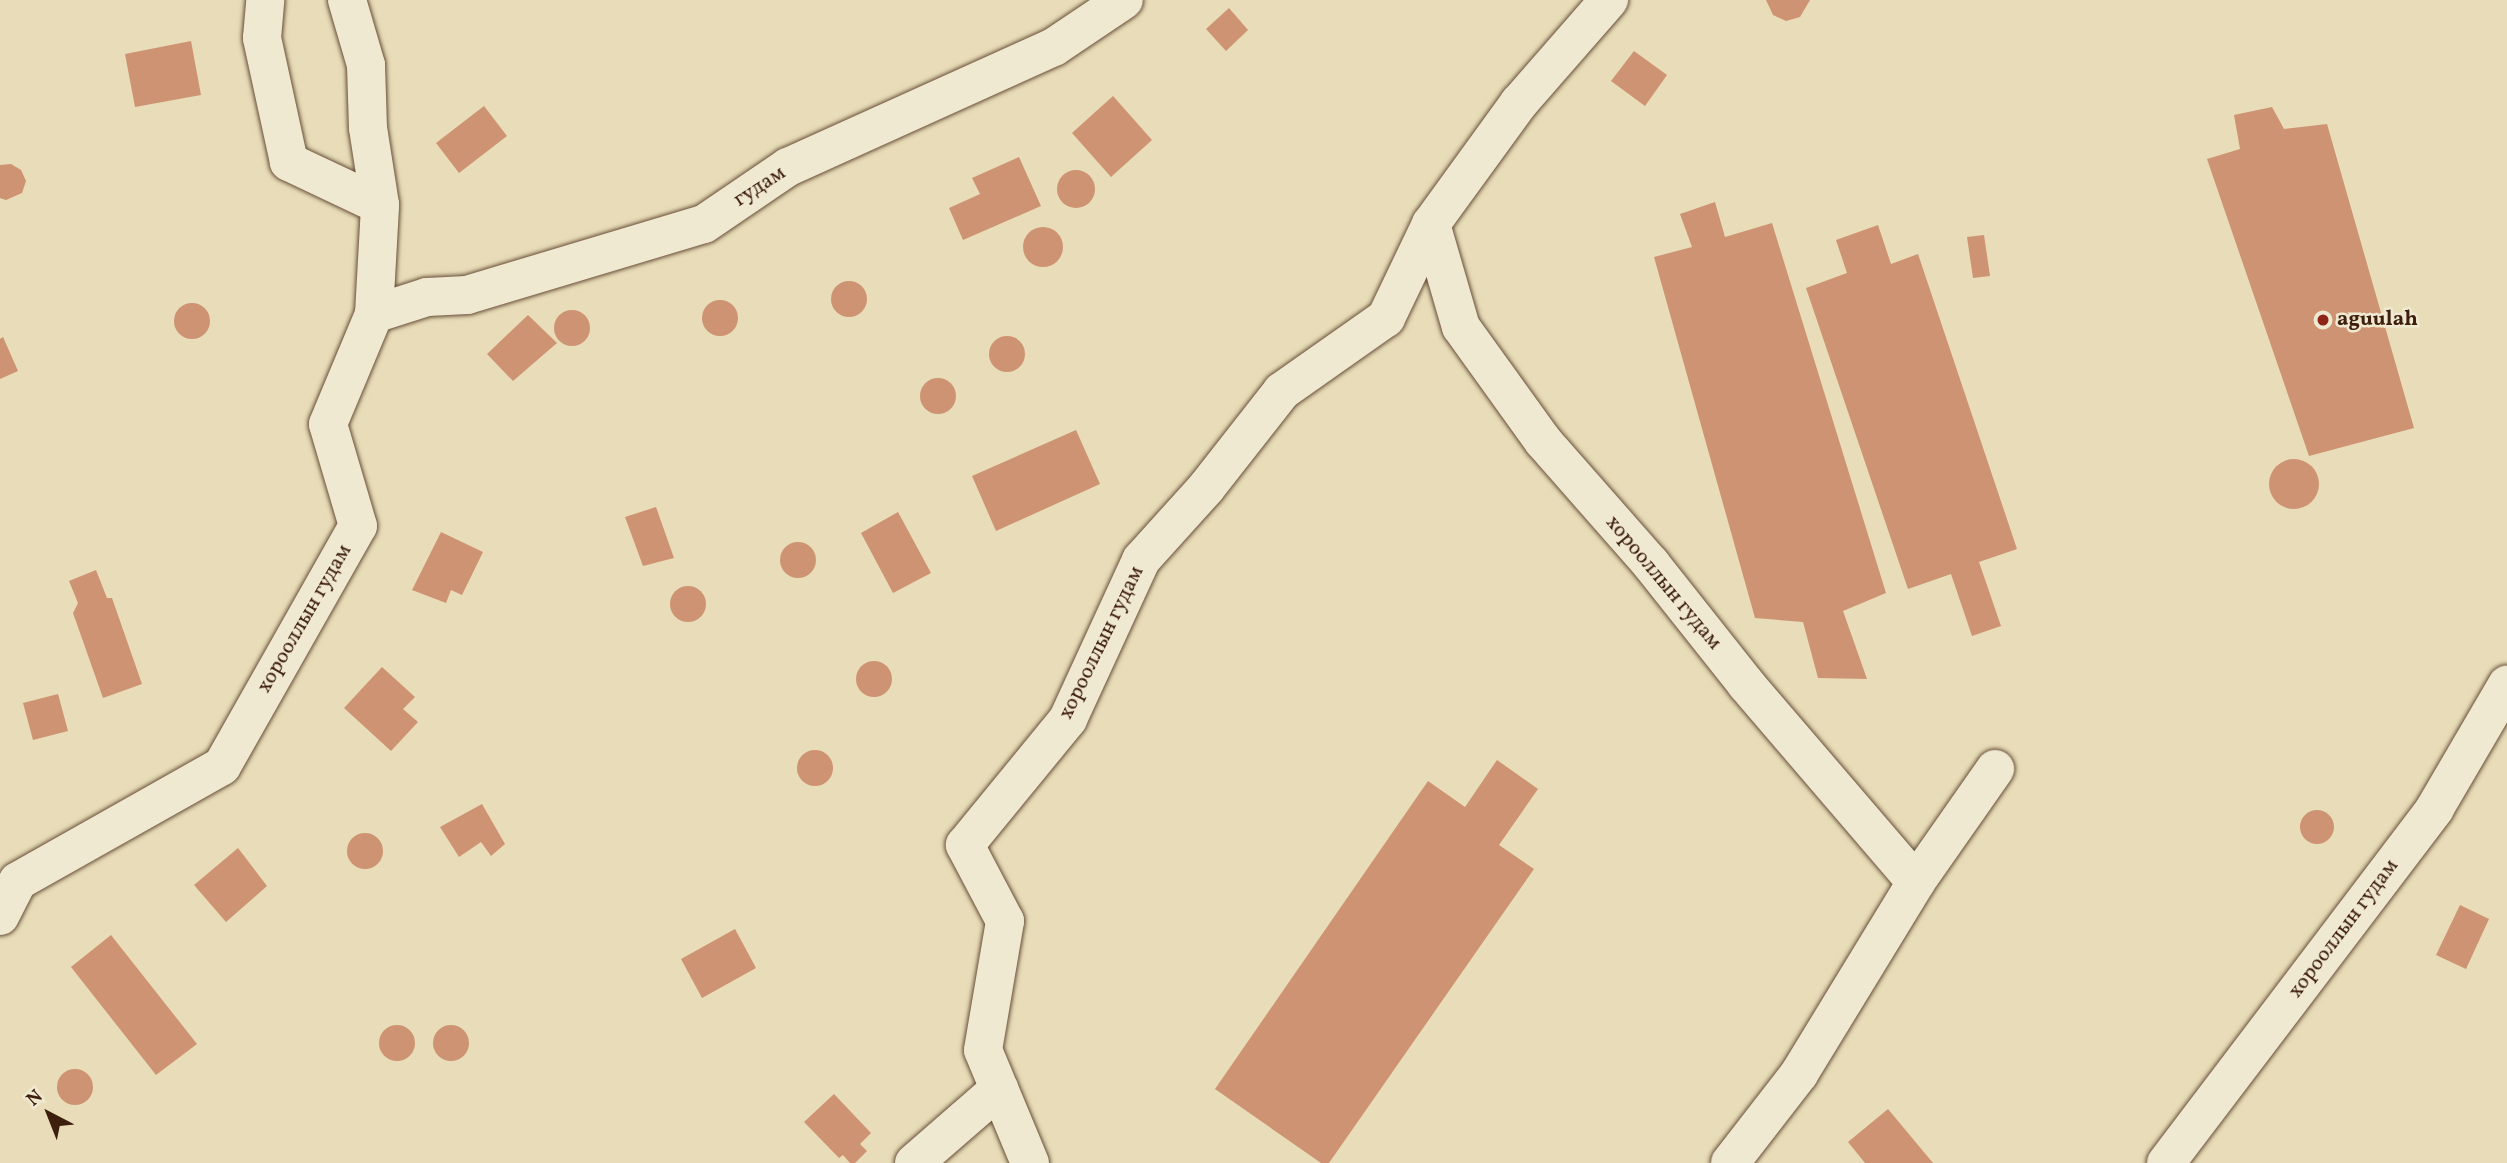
<!DOCTYPE html>
<meta charset="utf-8">
<style>
body{margin:0}
#map{position:relative;width:2507px;height:1163px;overflow:hidden;background:#e8ddb8;font-family:Vollkorn,serif}
div>[style]{position:absolute}
[style*='--x']{left:calc(var(--x)*1px);top:calc(var(--y)*1px);width:calc(var(--w)*1px);rotate:calc(var(--a)*1deg)}
.building>*{inset:0;background:#ce9372}
.round{border-radius:50%}
.roads{filter:drop-shadow(0 0 2px #684e38) drop-shadow(0 0 2px #684e38)}
.minor>*{height:38px;margin:-19px;padding:0 19px;transform-origin:19px;border-radius:19px;background:#f0e9d1}
.dots>*{width:19px;height:19px;translate:-50% -50%;box-sizing:border-box;border:4px solid #f0e9d1;border-radius:50%}
span{translate:-50% -50%;white-space:nowrap;text-align:center;line-height:1.15;-webkit-text-stroke:5px #f0e9d1;paint-order:stroke}
.street-label{font-size:21px;color:#3e1e0d}
.poi-label{font-size:21px;color:#3e1e0d;font-weight:700}
.left{translate:0 -50%;text-align:left}
.north{position:absolute;left:14px;top:1079px;width:70px;height:70px;-webkit-text-stroke:5px #f0e9d1;paint-order:stroke;rotate:318deg;font-size:19px;font-weight:700;line-height:28px;text-align:center;color:#3e1e0d}
.north::after{content:'';display:block;margin:auto;width:24px;height:32px;background:#3e1e0d;clip-path:polygon(50% 0,100% 100%,50% 72%,0 100%)}
</style>
<div id="map">
<div class="building">
<i style="clip-path:polygon(1766px 0,1810px 0,1800px 17px,1786px 21px,1773px 15px)"></i>
<i style="clip-path:polygon(1229px 8px,1248px 30px,1226px 51px,1206px 29px)"></i>
<i style="clip-path:polygon(191px 41px,201px 95px,135px 107px,125px 54px)"></i>
<i style="clip-path:polygon(1634px 51px,1667px 75px,1645px 106px,1611px 81px)"></i>
<i style="clip-path:polygon(1113px 96px,1152px 140px,1111px 177px,1072px 133px)"></i>
<i style="clip-path:polygon(484px 106px,507px 136px,459px 173px,436px 143px)"></i>
<i style="clip-path:polygon(2272px 107px,2284px 129px,2327px 124px,2414px 428px,2309px 456px,2207px 159px,2240px 149px,2234px 115px)"></i>
<i style="clip-path:polygon(1019px 157px,1041px 206px,963px 240px,949px 208px,980px 194px,972px 178px)"></i>
<i style="clip-path:polygon(11px 164px,21px 170px,26px 181px,22px 193px,6px 200px,0 198px,0 165px)"></i>
<i class="round" style="left:1057px;top:170px;width:38px;height:38px"></i>
<i style="clip-path:polygon(1715px 202px,1725px 237px,1772px 223px,1886px 593px,1843px 611px,1867px 679px,1818px 678px,1803px 622px,1755px 618px,1654px 257px,1692px 247px,1680px 214px)"></i>
<i style="clip-path:polygon(1878px 225px,1891px 264px,1918px 254px,2017px 549px,1979px 562px,2001px 626px,1972px 636px,1951px 574px,1908px 589px,1806px 288px,1847px 273px,1836px 240px)"></i>
<i class="round" style="left:1023px;top:227px;width:40px;height:40px"></i>
<i style="clip-path:polygon(1984px 235px,1990px 276px,1973px 278px,1967px 237px)"></i>
<i class="round" style="left:831px;top:281px;width:36px;height:36px"></i>
<i class="round" style="left:702px;top:300px;width:36px;height:36px"></i>
<i class="round" style="left:174px;top:303px;width:36px;height:36px"></i>
<i class="round" style="left:554px;top:310px;width:36px;height:36px"></i>
<i style="clip-path:polygon(528px 315px,557px 343px,513px 381px,487px 354px)"></i>
<i class="round" style="left:989px;top:336px;width:36px;height:36px"></i>
<i style="clip-path:polygon(3px 337px,18px 371px,0 379px,0 339px)"></i>
<i class="round" style="left:920px;top:378px;width:36px;height:36px"></i>
<i style="clip-path:polygon(1076px 430px,1100px 484px,996px 531px,972px 476px)"></i>
<i class="round" style="left:2269px;top:459px;width:50px;height:50px"></i>
<i style="clip-path:polygon(656px 507px,674px 558px,643px 566px,625px 517px)"></i>
<i style="clip-path:polygon(898px 512px,931px 573px,893px 593px,861px 533px)"></i>
<i style="clip-path:polygon(441px 532px,483px 552px,462px 595px,451px 590px,446px 603px,412px 590px)"></i>
<i class="round" style="left:780px;top:542px;width:36px;height:36px"></i>
<i style="clip-path:polygon(96px 570px,107px 598px,112px 598px,142px 684px,103px 698px,73px 613px,78px 603px,69px 581px)"></i>
<i class="round" style="left:670px;top:586px;width:36px;height:36px"></i>
<i class="round" style="left:856px;top:661px;width:36px;height:36px"></i>
<i style="clip-path:polygon(382px 667px,415px 697px,403px 709px,418px 722px,391px 751px,344px 708px)"></i>
<i style="clip-path:polygon(58px 694px,68px 731px,33px 740px,23px 703px)"></i>
<i class="round" style="left:797px;top:750px;width:36px;height:36px"></i>
<i style="clip-path:polygon(1497px 760px,1538px 789px,1499px 845px,1534px 869px,1329px 1163px,1321px 1163px,1215px 1089px,1428px 781px,1465px 807px)"></i>
<i style="clip-path:polygon(482px 804px,505px 844px,491px 856px,481px 842px,459px 857px,440px 827px)"></i>
<i class="round" style="left:2300px;top:810px;width:34px;height:34px"></i>
<i class="round" style="left:347px;top:833px;width:36px;height:36px"></i>
<i style="clip-path:polygon(238px 848px,267px 886px,226px 922px,194px 885px)"></i>
<i style="clip-path:polygon(2460px 905px,2489px 919px,2466px 969px,2436px 955px)"></i>
<i style="clip-path:polygon(735px 929px,756px 968px,702px 998px,681px 959px)"></i>
<i style="clip-path:polygon(111px 935px,197px 1044px,156px 1075px,71px 967px)"></i>
<i class="round" style="left:379px;top:1025px;width:36px;height:36px"></i>
<i class="round" style="left:433px;top:1025px;width:36px;height:36px"></i>
<i class="round" style="left:57px;top:1069px;width:36px;height:36px"></i>
<i style="clip-path:polygon(834px 1094px,871px 1133px,860px 1144px,867px 1151px,855px 1163px,850px 1163px,843px 1155px,839px 1158px,804px 1122px)"></i>
<i style="clip-path:polygon(1888px 1109px,1933px 1163px,1865px 1163px,1848px 1142px)"></i>
</div>
<div class="roads">
<div class="minor">
<i style="--x:347;--y:0;--w:68;--a:73.7"></i>
<i style="--x:366;--y:65;--w:63;--a:88.2"></i>
<i style="--x:368;--y:128;--w:78;--a:81.1"></i>
<i style="--x:1431;--y:224;--w:107;--a:73.8"></i>
<i style="--x:1461;--y:327;--w:140;--a:54.3"></i>
<i style="--x:1543;--y:441;--w:164;--a:48.7"></i>
<i style="--x:1651;--y:564;--w:153;--a:51.6"></i>
<i style="--x:1746;--y:684;--w:261;--a:49.4"></i>
<i style="--x:374;--y:314;--w:56;--a:-17.8"></i>
<i style="--x:427;--y:297;--w:40;--a:-2.9"></i>
<i style="--x:467;--y:295;--w:247;--a:-16.7"></i>
<i style="--x:704;--y:224;--w:102;--a:-34.2"></i>
<i style="--x:788;--y:167;--w:292;--a:-24.3"></i>
<i style="--x:1054;--y:47;--w:84;--a:-33.9"></i>
<i style="--x:0;--y:916;--w:39;--a:-63"></i>
<i style="--x:18;--y:881;--w:234;--a:-29.4"></i>
<i style="--x:222;--y:766;--w:276;--a:-60.5"></i>
<i style="--x:358;--y:526;--w:106;--a:-106.4"></i>
<i style="--x:328;--y:424;--w:119;--a:-67.3"></i>
<i style="--x:374;--y:314;--w:109;--a:-86.8"></i>
<i style="--x:380;--y:205;--w:101;--a:-154.7"></i>
<i style="--x:289;--y:162;--w:127;--a:-102.3"></i>
<i style="--x:262;--y:38;--w:38;--a:-85"></i>
<i style="--x:914;--y:1163;--w:113;--a:-41"></i>
<i style="--x:1030;--y:1163;--w:122;--a:-112.6"></i>
<i style="--x:983;--y:1050;--w:131;--a:-80.3"></i>
<i style="--x:1005;--y:921;--w:86;--a:-117.8"></i>
<i style="--x:965;--y:845;--w:163;--a:-50.7"></i>
<i style="--x:1068;--y:719;--w:175;--a:-65.3"></i>
<i style="--x:1141;--y:560;--w:97;--a:-47.9"></i>
<i style="--x:1206;--y:488;--w:123;--a:-51.9"></i>
<i style="--x:1282;--y:391;--w:127;--a:-35.1"></i>
<i style="--x:1386;--y:318;--w:104;--a:-64.4"></i>
<i style="--x:1431;--y:224;--w:150;--a:-54"></i>
<i style="--x:1519;--y:103;--w:137;--a:-48.9"></i>
<i style="--x:1730;--y:1163;--w:113;--a:-52.2"></i>
<i style="--x:1799;--y:1074;--w:225;--a:-58.6"></i>
<i style="--x:1916;--y:882;--w:138;--a:-55"></i>
<i style="--x:2166;--y:1163;--w:445;--a:-52.8"></i>
<i style="--x:2435;--y:808;--w:143;--a:-59.7"></i>
</div>
</div>
<div class="dots">
<i style="left:2323px;top:320px;background:#8f2418"></i>
</div>
<div class="street-label">
<span style="left:760px;top:187px;rotate:-33deg">гудам</span>
<span style="left:1663px;top:583px;rotate:50deg">хорооллын гудам</span>
<span style="left:305px;top:619px;rotate:-60deg">хорооллын гудам</span>
<span style="left:1102px;top:643px;rotate:-64deg">хорооллын гудам</span>
<span style="left:2344px;top:929px;rotate:-53deg">хорооллын гудам</span>
</div>
<div class="poi-label">
<span class="left" style="left:2337px;top:320px">aguulah</span>
</div>
<div class="north">N</div>
</div>
